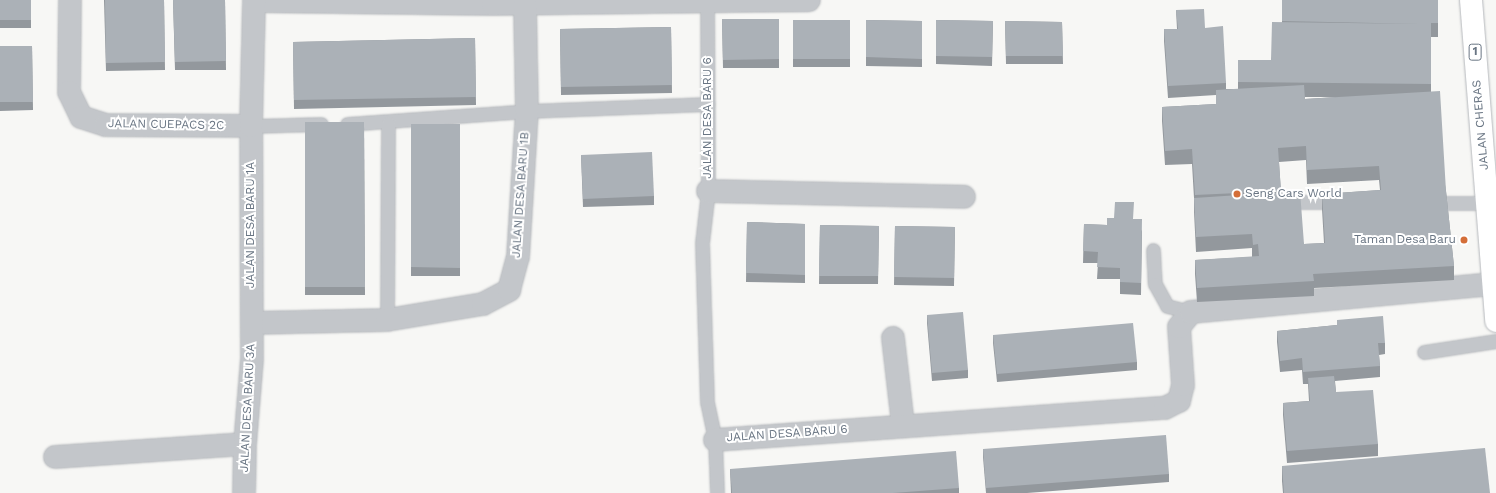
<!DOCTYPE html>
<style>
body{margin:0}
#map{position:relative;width:1496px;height:493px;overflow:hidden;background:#f7f7f5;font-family:"Work Sans",sans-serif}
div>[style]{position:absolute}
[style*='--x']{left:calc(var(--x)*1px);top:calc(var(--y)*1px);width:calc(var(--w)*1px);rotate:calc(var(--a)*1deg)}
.roads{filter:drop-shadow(0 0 1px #b5b8bc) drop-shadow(0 0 1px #b5b8bc)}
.service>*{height:13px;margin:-6.5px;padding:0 6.5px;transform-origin:6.5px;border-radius:6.5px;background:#c3c6ca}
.minor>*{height:22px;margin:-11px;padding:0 11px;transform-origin:11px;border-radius:11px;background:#c3c6ca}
.primary>*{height:22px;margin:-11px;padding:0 11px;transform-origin:11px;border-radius:11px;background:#fff}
.wall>*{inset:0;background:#93989d}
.building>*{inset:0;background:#abb1b7}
.dots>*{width:11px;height:11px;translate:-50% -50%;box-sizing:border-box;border:2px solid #fff;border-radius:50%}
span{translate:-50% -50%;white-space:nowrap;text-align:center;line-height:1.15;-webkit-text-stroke:4px #fff;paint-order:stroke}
.shield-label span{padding:1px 3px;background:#fff;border:1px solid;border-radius:3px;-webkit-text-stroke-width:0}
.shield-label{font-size:11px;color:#697583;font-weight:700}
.street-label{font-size:12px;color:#697583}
.poi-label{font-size:12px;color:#697583}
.left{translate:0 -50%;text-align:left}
.right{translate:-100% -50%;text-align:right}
</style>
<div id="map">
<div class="roads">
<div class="service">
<i style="--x:707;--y:0;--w:191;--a:89.7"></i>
<i style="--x:708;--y:191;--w:52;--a:96.6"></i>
<i style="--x:702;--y:243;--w:159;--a:88.2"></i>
<i style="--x:707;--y:402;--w:39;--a:78"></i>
<i style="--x:715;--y:440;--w:53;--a:87.8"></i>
<i style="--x:347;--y:124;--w:180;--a:-4.1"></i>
<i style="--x:527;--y:111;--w:181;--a:-2.2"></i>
<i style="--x:251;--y:126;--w:70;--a:-1.6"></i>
<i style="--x:1290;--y:202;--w:49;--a:0"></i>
<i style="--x:1429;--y:203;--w:58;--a:0"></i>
<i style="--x:1153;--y:250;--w:34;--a:87"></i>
<i style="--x:1155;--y:284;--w:25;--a:61"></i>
<i style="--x:1167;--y:306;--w:25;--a:14"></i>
<i style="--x:387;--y:320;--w:197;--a:-89.7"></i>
<i style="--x:1424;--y:352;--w:73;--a:-8.7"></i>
</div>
<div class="minor">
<i style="--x:70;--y:0;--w:92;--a:90.6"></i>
<i style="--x:69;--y:92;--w:28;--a:64"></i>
<i style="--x:81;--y:117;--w:26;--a:18"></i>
<i style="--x:106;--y:125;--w:145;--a:0.4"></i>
<i style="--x:254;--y:1;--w:239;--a:0.7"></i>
<i style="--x:493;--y:4;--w:316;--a:-0.7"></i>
<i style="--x:708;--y:191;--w:256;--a:1.3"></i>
<i style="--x:252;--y:323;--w:135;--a:-1.3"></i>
<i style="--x:387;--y:320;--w:97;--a:-9.5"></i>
<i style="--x:483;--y:304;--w:30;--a:-28"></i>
<i style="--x:509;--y:290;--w:34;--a:-75"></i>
<i style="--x:518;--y:257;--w:146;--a:-86.5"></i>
<i style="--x:527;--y:111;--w:107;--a:-91.1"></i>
<i style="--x:893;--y:338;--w:88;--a:83.4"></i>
<i style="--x:715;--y:440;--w:451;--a:-4.1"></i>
<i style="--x:1165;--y:408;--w:16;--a:-27"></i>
<i style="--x:1179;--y:401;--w:16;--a:-76"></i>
<i style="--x:1183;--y:385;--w:58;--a:-93.9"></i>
<i style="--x:1179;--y:327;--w:19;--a:-51"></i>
<i style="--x:1191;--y:312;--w:303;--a:-5.3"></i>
<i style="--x:55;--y:457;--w:190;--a:-3.9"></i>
<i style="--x:244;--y:493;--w:49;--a:-88.8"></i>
<i style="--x:245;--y:444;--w:86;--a:-85.3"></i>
<i style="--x:252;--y:358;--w:232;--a:-90.2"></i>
<i style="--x:251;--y:126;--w:126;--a:-88.6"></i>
</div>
<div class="primary">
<i style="--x:1471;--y:0;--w:322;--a:85.5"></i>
</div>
</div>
<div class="wall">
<i style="clip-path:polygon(0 0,31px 0,31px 28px,0 28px)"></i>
<i style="clip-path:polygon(104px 0,164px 0,165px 70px,106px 71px)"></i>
<i style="clip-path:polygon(173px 0,225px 0,226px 70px,175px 70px)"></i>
<i style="clip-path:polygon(evenodd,1260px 0,1438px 0,1438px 37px,1431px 37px,1431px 92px,1446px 191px,1454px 266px,1454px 280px,1314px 288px,1314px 296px,1197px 302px,1195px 274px,1195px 260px,1252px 257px,1252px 248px,1196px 252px,1194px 212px,1194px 198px,1192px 164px,1165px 165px,1162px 121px,1162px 107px,1216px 104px,1216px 95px,1168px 98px,1164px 41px,1164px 29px,1177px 29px,1176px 10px,1205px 28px,1226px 83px,1226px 89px,1238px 89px,1238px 60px,1271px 60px,1282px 22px,1282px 0,1260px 0,1305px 97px,1336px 97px,1305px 99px,1305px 97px,1260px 0,1306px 160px,1307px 184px,1379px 180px,1380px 190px,1322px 194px,1322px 209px,1324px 243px,1304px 244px,1281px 193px,1279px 162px,1306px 160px)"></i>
<i style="clip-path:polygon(722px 19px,779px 19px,779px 68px,723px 68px)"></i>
<i style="clip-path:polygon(793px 20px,850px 20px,850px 67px,793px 67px)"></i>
<i style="clip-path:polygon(866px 20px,922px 21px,922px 67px,866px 66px)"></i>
<i style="clip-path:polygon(936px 20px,993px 21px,992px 66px,936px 64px)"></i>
<i style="clip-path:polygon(1005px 21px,1062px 22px,1063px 64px,1006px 64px)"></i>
<i style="clip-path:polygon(671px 27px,672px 93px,561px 95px,560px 29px)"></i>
<i style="clip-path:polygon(475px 38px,476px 105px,294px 109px,293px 42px)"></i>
<i style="clip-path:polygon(0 46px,32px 46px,33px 110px,0 111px)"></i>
<i style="clip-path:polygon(305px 122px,364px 122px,365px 295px,305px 295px)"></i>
<i style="clip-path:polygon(411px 124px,460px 124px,460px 276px,411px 276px)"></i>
<i style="clip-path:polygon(581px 155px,654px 196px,654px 205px,583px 207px)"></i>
<i style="clip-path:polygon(1133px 219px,1142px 231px,1141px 295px,1120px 294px,1120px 279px,1097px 279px,1098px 263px,1083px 263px,1084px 224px,1107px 225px)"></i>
<i style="clip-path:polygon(747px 222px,805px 224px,805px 283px,746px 282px)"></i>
<i style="clip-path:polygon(820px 225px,879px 226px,878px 284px,819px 284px)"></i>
<i style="clip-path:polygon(895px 226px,955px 227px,954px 286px,894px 285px)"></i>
<i style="clip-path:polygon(927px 315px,968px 370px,968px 378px,932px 381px,927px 323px)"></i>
<i style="clip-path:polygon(1337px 320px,1385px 343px,1385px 354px,1379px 355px,1380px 366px,1380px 377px,1335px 381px,1336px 392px,1378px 444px,1378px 456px,1287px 463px,1283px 415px,1283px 403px,1309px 401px,1308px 384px,1303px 384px,1302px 370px,1280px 372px,1277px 342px,1277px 331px,1337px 325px)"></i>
<i style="clip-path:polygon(993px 335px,1137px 362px,1137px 370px,997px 382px,993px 343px)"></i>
<i style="clip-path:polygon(983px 449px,1169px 474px,1169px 482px,1027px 493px,986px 493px,983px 457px)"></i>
<i style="clip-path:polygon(1282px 466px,1490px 493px,1283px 493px,1282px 481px)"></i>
<i style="clip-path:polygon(730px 469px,959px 488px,959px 493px,731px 493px)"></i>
</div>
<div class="building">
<i style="clip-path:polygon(0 0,31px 0,31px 20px,0 20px)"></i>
<i style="clip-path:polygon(105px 0,164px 0,165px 62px,106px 63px)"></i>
<i style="clip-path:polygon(173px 0,225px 0,226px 61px,175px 62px)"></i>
<i style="clip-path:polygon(1282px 0,1438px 0,1438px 23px,1431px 23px,1431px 84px,1238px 82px,1238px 60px,1271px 60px,1272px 22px,1422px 24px,1282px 21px)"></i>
<i style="clip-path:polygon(1204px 9px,1205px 28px,1223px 26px,1226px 83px,1168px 86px,1164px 29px,1178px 29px,1176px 10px)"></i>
<i style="clip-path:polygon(722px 19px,779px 19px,779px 59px,723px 60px)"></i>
<i style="clip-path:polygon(793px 20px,850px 20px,850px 59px,793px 59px)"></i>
<i style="clip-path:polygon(866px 20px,922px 21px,922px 59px,866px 57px)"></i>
<i style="clip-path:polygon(936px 20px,993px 21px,992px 57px,936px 56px)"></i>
<i style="clip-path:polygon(1005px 21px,1062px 22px,1063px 56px,1006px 56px)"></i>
<i style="clip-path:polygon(671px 27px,672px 85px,561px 87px,560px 29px)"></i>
<i style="clip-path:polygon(475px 38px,476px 97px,294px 100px,293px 42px)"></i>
<i style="clip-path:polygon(0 46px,32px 46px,33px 102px,0 102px)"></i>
<i style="clip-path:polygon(1304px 85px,1305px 99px,1440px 91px,1446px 191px,1454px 266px,1313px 274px,1314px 281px,1197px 288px,1195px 260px,1259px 256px,1258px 244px,1253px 245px,1252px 234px,1196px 237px,1194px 198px,1300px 191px,1304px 244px,1325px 243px,1322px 194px,1381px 190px,1379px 166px,1307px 170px,1306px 146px,1278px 148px,1281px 191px,1195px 195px,1192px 149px,1165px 151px,1162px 107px,1216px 104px,1216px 90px)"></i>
<i style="clip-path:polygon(305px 122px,364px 122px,365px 287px,305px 287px)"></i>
<i style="clip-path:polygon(411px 124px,460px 124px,460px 268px,411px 267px)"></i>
<i style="clip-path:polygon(652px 152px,654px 196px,583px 199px,581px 155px)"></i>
<i style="clip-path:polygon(1115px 202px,1134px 202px,1133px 219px,1142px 219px,1141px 283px,1120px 282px,1120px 268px,1097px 267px,1098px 252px,1083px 251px,1084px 224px,1107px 225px,1107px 218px,1114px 218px)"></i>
<i style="clip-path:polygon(747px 222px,805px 224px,805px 275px,746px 273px)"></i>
<i style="clip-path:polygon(820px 225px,879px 226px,878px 276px,819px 276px)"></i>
<i style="clip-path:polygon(895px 226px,955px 227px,954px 278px,894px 277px)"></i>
<i style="clip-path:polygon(963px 312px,968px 370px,932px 373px,927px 315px)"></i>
<i style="clip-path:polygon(1383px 316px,1385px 343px,1378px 343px,1380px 366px,1303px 372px,1302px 358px,1280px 361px,1277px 331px,1337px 325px,1337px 320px)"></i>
<i style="clip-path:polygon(1133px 323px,1137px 362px,997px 374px,993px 335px)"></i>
<i style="clip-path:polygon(1334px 376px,1336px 392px,1373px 390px,1378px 444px,1287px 451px,1283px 403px,1310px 401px,1308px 378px)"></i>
<i style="clip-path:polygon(1166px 435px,1169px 474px,986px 488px,983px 449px)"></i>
<i style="clip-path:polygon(1485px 448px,1490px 493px,1284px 493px,1282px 466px)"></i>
<i style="clip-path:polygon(956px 451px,959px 488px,893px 493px,732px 493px,730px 469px)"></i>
</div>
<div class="dots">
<i style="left:1237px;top:194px;background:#d46e38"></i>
<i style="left:1464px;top:240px;background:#d46e38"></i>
</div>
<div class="shield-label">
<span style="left:1475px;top:52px">1</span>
</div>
<div class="street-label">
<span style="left:708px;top:118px;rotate:-90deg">JALAN DESA BARU 6</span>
<span style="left:166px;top:125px;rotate:1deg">JALAN CUEPACS 2C</span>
<span style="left:1481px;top:125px;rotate:-95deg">JALAN CHERAS</span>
<span style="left:521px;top:195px;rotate:-86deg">JALAN DESA BARU 1B</span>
<span style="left:251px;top:225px;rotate:-90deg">JALAN DESA BARU 1A</span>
<span style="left:248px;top:408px;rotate:-87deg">JALAN DESA BARU 3A</span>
<span style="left:787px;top:434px;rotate:-4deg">JALAN DESA BARU 6</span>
</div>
<div class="poi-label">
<span class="left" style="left:1245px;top:194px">Seng Cars World</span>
<span class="right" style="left:1456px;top:240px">Taman Desa Baru</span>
</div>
</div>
